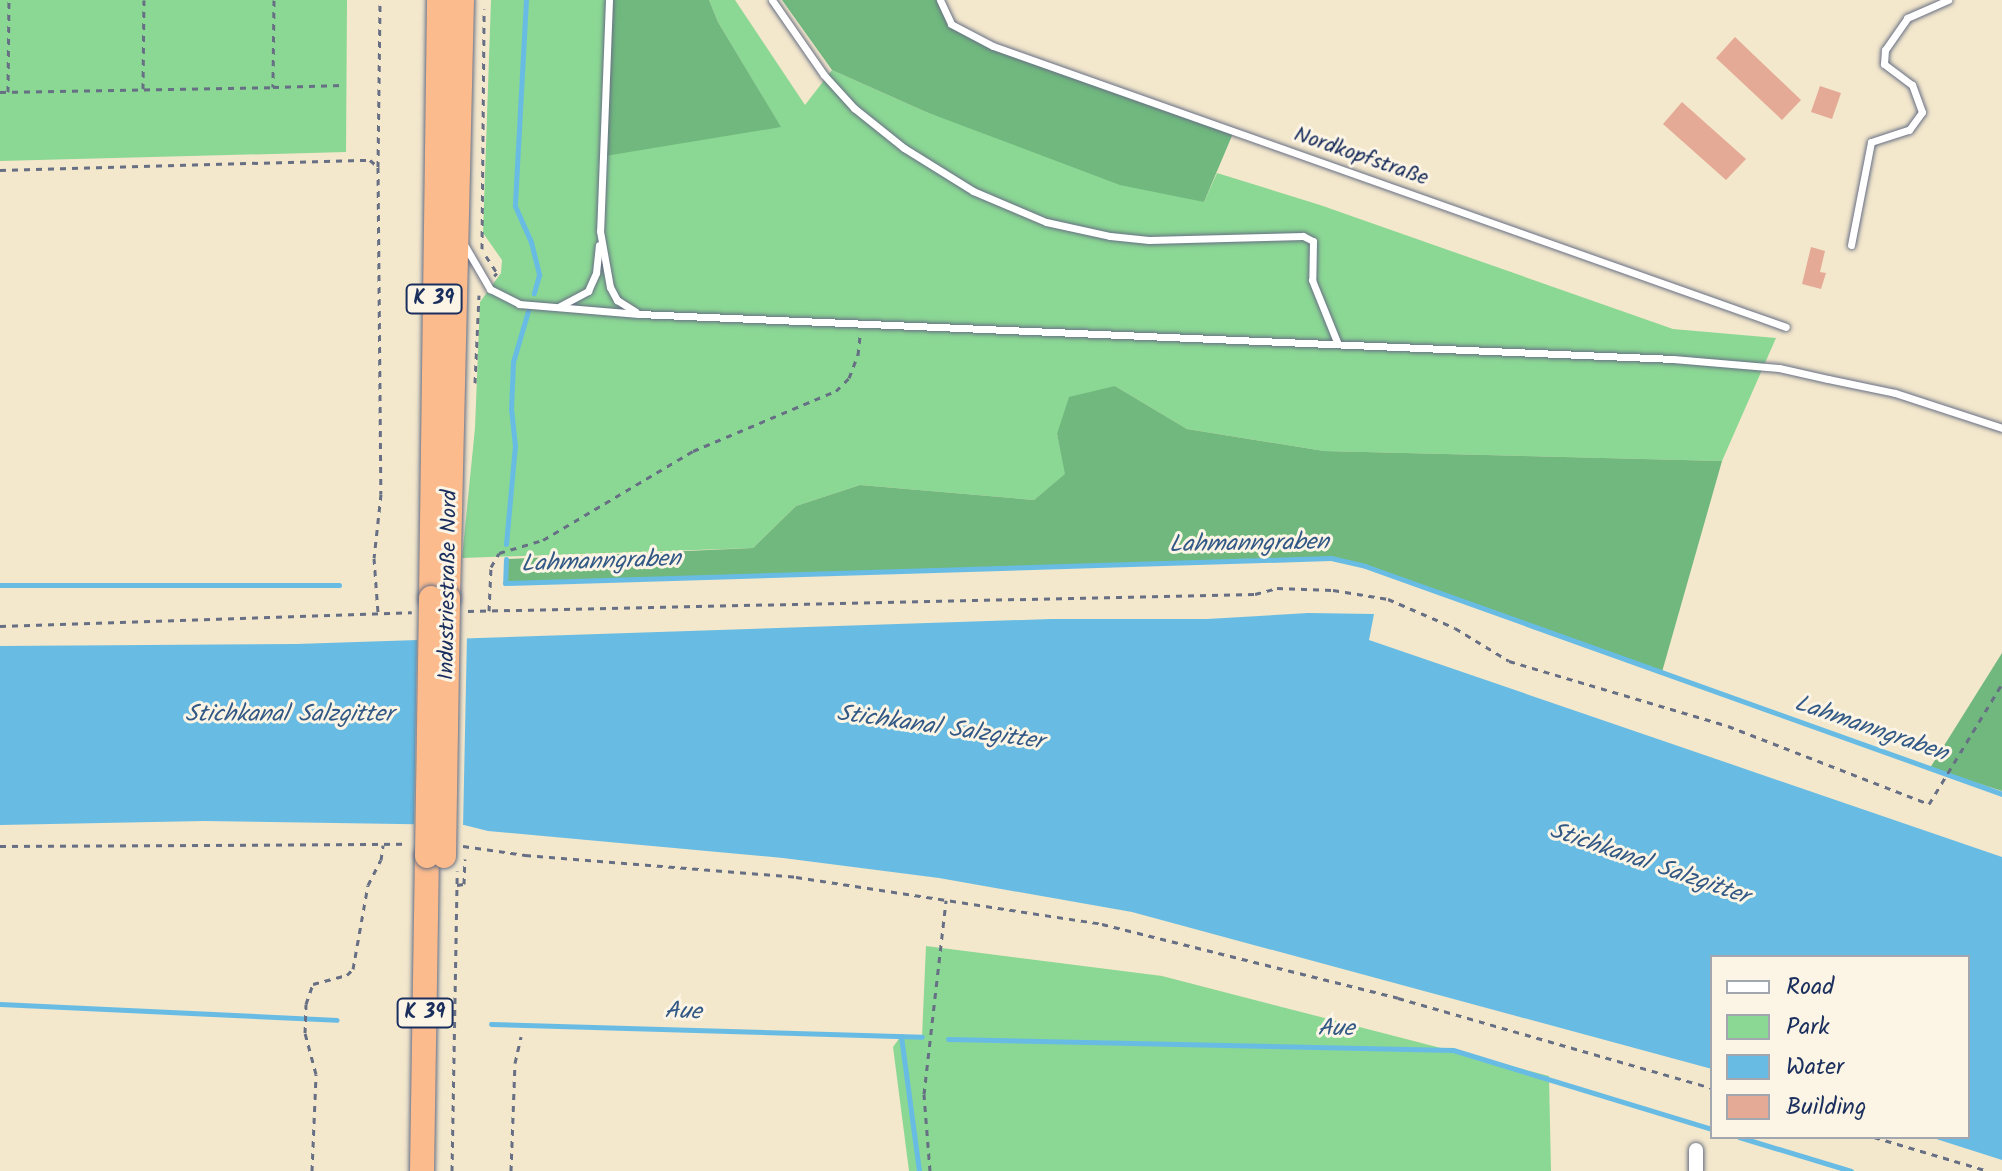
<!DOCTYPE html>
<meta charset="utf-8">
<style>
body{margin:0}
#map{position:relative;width:2002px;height:1171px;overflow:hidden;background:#f3e7cc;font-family:Kalam,sans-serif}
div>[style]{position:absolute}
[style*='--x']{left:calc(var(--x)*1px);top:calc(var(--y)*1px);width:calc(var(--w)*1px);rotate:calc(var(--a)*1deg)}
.green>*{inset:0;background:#8bd794}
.forest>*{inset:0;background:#70b87e}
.water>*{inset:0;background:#68bce4}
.pier>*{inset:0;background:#f3e7cc}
.stream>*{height:5px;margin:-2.5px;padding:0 2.5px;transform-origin:2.5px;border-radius:2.5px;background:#68bce4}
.building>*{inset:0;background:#e4aa95}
.path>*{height:3px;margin-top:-1.5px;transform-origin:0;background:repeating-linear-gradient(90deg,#676f84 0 6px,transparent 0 12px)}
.roads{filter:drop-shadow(0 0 2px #676f84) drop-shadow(0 0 2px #676f84)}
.service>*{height:7px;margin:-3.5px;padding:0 3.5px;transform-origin:3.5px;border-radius:3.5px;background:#fff}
.minor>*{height:14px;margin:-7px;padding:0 7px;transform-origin:7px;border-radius:7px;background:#fff}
.trunk>*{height:24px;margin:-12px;padding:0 12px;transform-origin:12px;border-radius:12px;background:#fbbb8d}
.bridges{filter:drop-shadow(0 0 2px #676f84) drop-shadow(0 0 2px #676f84)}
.trunk-bridge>*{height:24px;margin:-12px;padding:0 12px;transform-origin:12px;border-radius:12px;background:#fbbb8d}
span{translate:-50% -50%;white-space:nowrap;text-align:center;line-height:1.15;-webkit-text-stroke:6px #fcf5e5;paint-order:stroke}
.shield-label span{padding:2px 6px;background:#fcf5e5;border:2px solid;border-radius:6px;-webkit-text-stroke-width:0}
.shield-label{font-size:20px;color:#1b2f5e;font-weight:700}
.street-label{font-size:22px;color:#1b2f5e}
.water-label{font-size:24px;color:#325986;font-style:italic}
.legend{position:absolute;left:1710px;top:955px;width:260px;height:184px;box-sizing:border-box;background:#fcf5e5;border:2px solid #a2a6af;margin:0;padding:10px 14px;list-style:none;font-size:24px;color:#1b2f5e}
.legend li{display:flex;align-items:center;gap:16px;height:40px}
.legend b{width:40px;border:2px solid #a2a6af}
</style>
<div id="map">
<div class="green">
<i style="clip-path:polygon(0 0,347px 0,346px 152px,0 161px)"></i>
<i style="clip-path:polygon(491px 0,612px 0,780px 126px,718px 22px,709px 0,735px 0,805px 105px,832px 70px,926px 112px,1204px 202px,1217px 173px,1320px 205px,1673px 329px,1776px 338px,1722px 461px,1324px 451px,1187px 429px,1115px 386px,1057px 434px,1066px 474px,1034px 500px,860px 485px,796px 506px,753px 548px,462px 558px,475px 428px,480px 302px,501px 273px,502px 260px,483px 233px)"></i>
<i style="clip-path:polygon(926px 946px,1162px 976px,1549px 1076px,1551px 1171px,909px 1171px,893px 1047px,901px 1036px,922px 1037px)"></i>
</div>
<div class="forest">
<i style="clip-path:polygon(612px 0,709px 0,718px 22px,781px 127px,605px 156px)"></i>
<i style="clip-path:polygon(782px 0,940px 0,951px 24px,993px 46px,1234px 131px,1204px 202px,1120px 185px,926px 112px,832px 70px)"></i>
<i style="clip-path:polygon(1115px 386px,1187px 429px,1324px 451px,1722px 461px,1662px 672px,1365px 566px,1331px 558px,505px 583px,506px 559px,753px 548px,796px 506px,860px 485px,1034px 500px,1065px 474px,1057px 434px,1069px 397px)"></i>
<i style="clip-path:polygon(2002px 653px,2002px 791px,1930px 768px)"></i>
</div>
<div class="water">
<i style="clip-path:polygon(1308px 613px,1374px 614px,1369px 640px,2002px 857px,2002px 1160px,1930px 1137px,1968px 1137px,1968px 957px,1712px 957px,1712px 1069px,1132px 912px,939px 878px,783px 858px,488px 831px,464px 825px,204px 821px,0 825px,0 646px,296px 644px,1051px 619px,1207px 619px)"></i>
</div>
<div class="pier">
<i style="clip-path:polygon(467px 635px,463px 829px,414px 826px,417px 636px)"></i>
</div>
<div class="stream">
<i style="--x:526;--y:0;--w:206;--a:93.1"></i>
<i style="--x:515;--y:206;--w:39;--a:66"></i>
<i style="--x:531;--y:242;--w:34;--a:76"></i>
<i style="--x:539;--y:275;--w:19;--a:106"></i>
<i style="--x:506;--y:544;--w:98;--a:-84.8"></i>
<i style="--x:515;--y:446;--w:36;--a:-96"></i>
<i style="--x:511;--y:410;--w:48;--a:-87.6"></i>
<i style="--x:513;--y:362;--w:53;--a:-73.6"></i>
<i style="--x:506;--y:559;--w:24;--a:92"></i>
<i style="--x:505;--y:583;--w:826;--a:-1.73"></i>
<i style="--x:1331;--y:558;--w:35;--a:13"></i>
<i style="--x:1365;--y:566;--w:677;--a:19.69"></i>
<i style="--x:0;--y:585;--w:339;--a:0"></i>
<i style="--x:0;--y:1004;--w:337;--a:2.7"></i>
<i style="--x:491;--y:1024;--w:431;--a:1.7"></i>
<i style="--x:901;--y:1036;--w:136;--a:82.4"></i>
<i style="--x:948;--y:1039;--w:505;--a:1.25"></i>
<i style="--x:1453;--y:1050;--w:271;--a:17"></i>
<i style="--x:1739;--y:1137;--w:117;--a:16.9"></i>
</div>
<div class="building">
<i style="clip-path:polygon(1735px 37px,1801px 100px,1782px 120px,1716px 58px)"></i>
<i style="clip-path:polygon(1820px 86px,1841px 93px,1832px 119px,1811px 112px)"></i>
<i style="clip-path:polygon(1682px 102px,1746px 159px,1726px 180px,1663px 124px)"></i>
<i style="clip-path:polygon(1811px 247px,1825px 251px,1820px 272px,1826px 273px,1821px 289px,1802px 284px)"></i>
</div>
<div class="path">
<i style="--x:274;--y:0;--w:87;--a:90.7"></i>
<i style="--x:273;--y:87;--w:70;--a:-1.6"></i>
<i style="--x:143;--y:89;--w:89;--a:-89.4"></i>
<i style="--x:0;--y:92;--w:273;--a:-1"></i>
<i style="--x:8;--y:92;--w:92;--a:-89.4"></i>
<i style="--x:378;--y:167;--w:167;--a:-89.3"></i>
<i style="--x:0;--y:170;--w:360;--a:-1.6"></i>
<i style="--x:360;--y:160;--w:10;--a:0"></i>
<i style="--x:370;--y:160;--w:11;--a:41"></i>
<i style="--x:378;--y:167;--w:327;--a:89.5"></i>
<i style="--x:381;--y:494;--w:64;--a:96.2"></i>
<i style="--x:374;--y:558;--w:54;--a:85.8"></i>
<i style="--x:482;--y:249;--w:240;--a:-89.5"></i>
<i style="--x:486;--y:256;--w:20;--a:57"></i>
<i style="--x:497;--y:273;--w:4;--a:135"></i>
<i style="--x:475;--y:383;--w:88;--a:-87.4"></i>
<i style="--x:468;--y:611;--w:787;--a:-1.24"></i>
<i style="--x:1255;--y:594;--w:23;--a:-15"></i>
<i style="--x:1277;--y:588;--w:56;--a:2"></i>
<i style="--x:1333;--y:590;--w:56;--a:9.3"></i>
<i style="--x:1388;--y:599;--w:73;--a:23.4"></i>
<i style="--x:1455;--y:628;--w:63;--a:31.4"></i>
<i style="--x:1509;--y:661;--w:228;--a:16.5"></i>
<i style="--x:1728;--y:726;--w:216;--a:21.2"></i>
<i style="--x:1929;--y:804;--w:140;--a:-58.7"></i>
<i style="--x:489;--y:611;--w:44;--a:-87.4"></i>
<i style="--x:491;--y:567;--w:16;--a:-60"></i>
<i style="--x:499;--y:553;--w:46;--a:-16.5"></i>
<i style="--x:543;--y:540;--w:174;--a:-30.7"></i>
<i style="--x:693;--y:451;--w:155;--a:-22.8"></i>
<i style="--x:836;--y:391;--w:18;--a:-45"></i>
<i style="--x:849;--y:378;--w:25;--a:-69"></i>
<i style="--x:858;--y:355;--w:20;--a:-84"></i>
<i style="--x:0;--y:626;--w:412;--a:-1.9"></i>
<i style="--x:0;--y:846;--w:407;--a:-0.3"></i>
<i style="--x:463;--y:846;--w:63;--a:8.3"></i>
<i style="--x:525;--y:855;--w:272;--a:4.6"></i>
<i style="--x:796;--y:877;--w:310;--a:8.7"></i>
<i style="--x:1102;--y:924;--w:305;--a:14"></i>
<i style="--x:1398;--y:998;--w:327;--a:16"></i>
<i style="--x:457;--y:885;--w:7;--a:-8"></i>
<i style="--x:464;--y:884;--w:25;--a:-88"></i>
<i style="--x:1874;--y:1137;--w:119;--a:16.6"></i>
<i style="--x:312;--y:1171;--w:97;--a:-87.6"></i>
<i style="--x:316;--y:1074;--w:42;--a:-105"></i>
<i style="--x:305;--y:1033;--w:29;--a:-88"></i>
<i style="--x:306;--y:1004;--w:21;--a:-71"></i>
<i style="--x:313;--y:984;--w:35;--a:-15"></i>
<i style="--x:347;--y:975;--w:8;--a:-45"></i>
<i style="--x:353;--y:969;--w:85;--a:-79.9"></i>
<i style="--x:368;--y:885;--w:28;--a:-63"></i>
<i style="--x:381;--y:860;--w:15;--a:-82"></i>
<i style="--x:452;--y:1171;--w:300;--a:-89"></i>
<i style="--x:511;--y:1171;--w:108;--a:-87.9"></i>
<i style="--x:515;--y:1063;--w:27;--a:-77"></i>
<i style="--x:930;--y:1171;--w:77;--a:-94.5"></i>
<i style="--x:924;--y:1094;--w:195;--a:-83.5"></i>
</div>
<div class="roads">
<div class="service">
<i style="--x:609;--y:0;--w:231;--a:92.2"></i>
<i style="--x:600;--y:231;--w:57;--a:79.9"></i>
<i style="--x:610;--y:287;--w:15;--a:62"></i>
<i style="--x:617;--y:300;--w:22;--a:32"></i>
<i style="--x:772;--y:0;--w:91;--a:55.3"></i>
<i style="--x:824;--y:75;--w:45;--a:47.7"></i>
<i style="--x:854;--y:108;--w:64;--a:38.7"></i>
<i style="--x:904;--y:148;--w:81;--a:31.9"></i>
<i style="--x:973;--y:191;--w:79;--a:23"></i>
<i style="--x:1046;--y:222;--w:66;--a:12.3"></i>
<i style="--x:1110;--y:236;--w:39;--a:6"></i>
<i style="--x:1149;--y:240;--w:154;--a:-1.5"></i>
<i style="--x:1303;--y:236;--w:11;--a:27"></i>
<i style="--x:1313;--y:241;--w:39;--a:91"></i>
<i style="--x:1312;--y:280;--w:67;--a:68"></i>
<i style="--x:940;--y:0;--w:26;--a:65"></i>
<i style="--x:951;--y:24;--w:47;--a:27.6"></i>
<i style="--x:993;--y:46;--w:841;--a:19.51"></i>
<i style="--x:1851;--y:245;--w:105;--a:-79"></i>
<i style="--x:1871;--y:142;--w:40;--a:-18"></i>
<i style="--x:1909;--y:130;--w:22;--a:-54"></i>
<i style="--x:1922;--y:112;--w:29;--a:-110"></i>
<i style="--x:1912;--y:85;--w:35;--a:-143"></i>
<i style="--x:1884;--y:64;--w:14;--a:-86"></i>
<i style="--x:1885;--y:50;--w:39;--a:-55"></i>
<i style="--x:1907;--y:18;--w:45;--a:-23.7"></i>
<i style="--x:465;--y:246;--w:50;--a:59.8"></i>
<i style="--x:490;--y:289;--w:33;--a:27"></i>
<i style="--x:519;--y:304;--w:120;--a:4.8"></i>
<i style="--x:639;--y:314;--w:1035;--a:2.49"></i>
<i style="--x:1673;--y:359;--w:106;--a:4.9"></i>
<i style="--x:1779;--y:368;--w:50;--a:12.7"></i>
<i style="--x:1828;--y:379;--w:68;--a:11.8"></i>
<i style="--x:1895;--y:393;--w:113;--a:18.1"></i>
<i style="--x:560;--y:306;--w:32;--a:-28"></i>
<i style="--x:588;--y:291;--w:20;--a:-66"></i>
<i style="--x:596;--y:273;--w:28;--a:-84"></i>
</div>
<div class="minor">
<i style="--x:1696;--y:1150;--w:21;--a:90"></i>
</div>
<div class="trunk">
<i style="--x:431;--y:598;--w:598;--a:-89.23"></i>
<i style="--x:448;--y:598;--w:598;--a:-88.66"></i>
<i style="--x:422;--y:1171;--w:315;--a:-89.1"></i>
</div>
</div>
<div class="bridges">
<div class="trunk-bridge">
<i style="--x:427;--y:856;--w:258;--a:-89.1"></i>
<i style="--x:444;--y:856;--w:258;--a:-89.1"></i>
</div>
</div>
<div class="shield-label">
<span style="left:434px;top:299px">K 39</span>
<span style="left:425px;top:1013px">K 39</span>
</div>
<div class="street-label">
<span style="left:1361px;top:157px;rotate:19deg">Nordkopfstraße</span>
<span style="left:449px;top:585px;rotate:-89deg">Industriestraße Nord</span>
</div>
<div class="water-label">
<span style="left:1249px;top:544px;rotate:-1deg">Lahmanngraben</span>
<span style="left:601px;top:562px;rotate:-2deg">Lahmanngraben</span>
<span style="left:289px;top:715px">Stichkanal Salzgitter</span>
<span style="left:940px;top:728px;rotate:8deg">Stichkanal Salzgitter</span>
<span style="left:1871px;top:729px;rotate:19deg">Lahmanngraben</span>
<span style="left:1649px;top:864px;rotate:19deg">Stichkanal Salzgitter</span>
<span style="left:683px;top:1012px;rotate:2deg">Aue</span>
<span style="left:1336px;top:1029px;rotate:1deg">Aue</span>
</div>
<ul class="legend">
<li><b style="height:10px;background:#fff"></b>Road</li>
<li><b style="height:22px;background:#8bd794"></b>Park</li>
<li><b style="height:22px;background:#68bce4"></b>Water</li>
<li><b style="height:22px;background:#e4aa95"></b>Building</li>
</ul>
</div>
